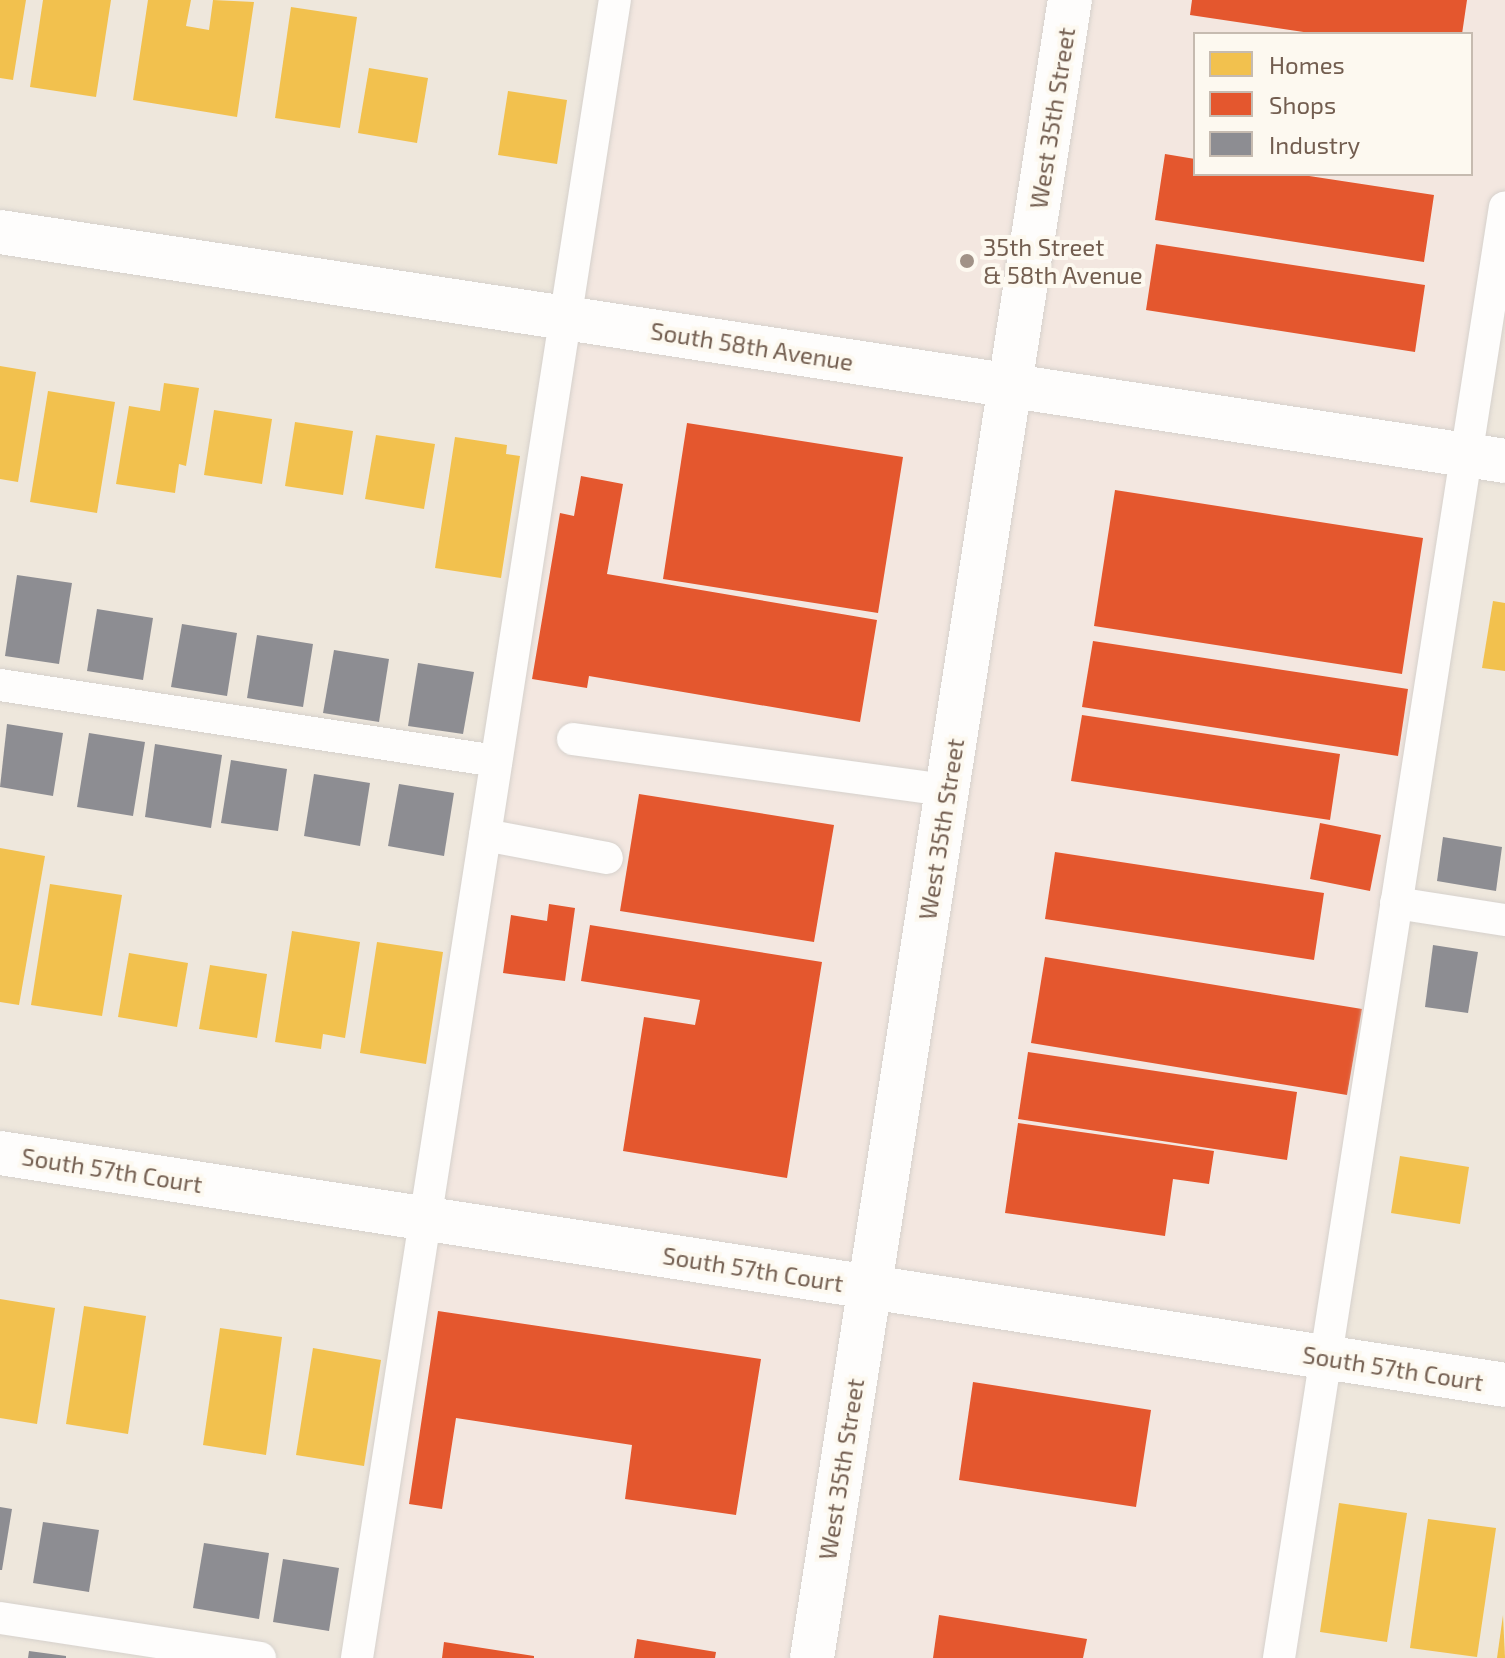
<!DOCTYPE html>
<style>
body{margin:0}
#map{position:relative;width:1505px;height:1658px;overflow:hidden;background:#f6f4ee;font-family:"Exo 2",sans-serif}
div>[style]{position:absolute}
[style*='--x']{left:calc(var(--x)*1px);top:calc(var(--y)*1px);width:calc(var(--w)*1px);rotate:calc(var(--a)*1deg)}
.residential>*{inset:0;background:#eee7dc}
.commercial>*{inset:0;background:#f3e7e0}
.homes>*{inset:0;background:#f2c14e}
.shops>*{inset:0;background:#e4572e}
.industry>*{inset:0;background:#8d8d92}
.roads{filter:drop-shadow(0 0 2px #d6d1cc) drop-shadow(0 0 2px #d6d1cc)}
.service>*{height:32px;margin:-16px;padding:0 16px;transform-origin:16px;border-radius:16px;background:#fefdfc}
.minor>*{height:44px;margin:-22px;padding:0 22px;transform-origin:22px;border-radius:22px;background:#fefdfc}
.tertiary>*{height:44px;margin:-22px;padding:0 22px;transform-origin:22px;border-radius:22px;background:#fefdfc}
.dots>*{width:22px;height:22px;translate:-50% -50%;box-sizing:border-box;border:4px solid #fdf9f0;border-radius:50%}
span{translate:-50% -50%;white-space:nowrap;text-align:center;line-height:1.15;-webkit-text-stroke:8px #fdf9f0;paint-order:stroke}
.street-label{font-size:24px;color:#735e50}
.poi-label{font-size:24px;color:#735e50}
.left{translate:0 -50%;text-align:left}
.legend{position:absolute;left:1193px;top:32px;width:280px;height:144px;box-sizing:border-box;background:#fdf9f0;border:2px solid #c6bbb0;margin:0;padding:10px 14px;list-style:none;font-size:24px;color:#735e50}
.legend li{display:flex;align-items:center;gap:16px;height:40px}
.legend b{width:40px;border:2px solid #c6bbb0}
</style>
<div id="map">
<div class="residential">
<i style="clip-path:polygon(0 0,625px 0,578px 302px,0 213px)"></i>
<i style="clip-path:polygon(0 251px,572px 341px,368px 1658px,0 1658px)"></i>
<i style="clip-path:polygon(1505px 299px,1505px 1658px,1296px 1658px)"></i>
</div>
<div class="commercial">
<i style="clip-path:polygon(evenodd,625px 0,1505px 0,1505px 299px,1296px 1658px,368px 1658px,625px 0,1195px 34px,1471px 34px,1471px 174px,1195px 174px,1195px 34px)"></i>
</div>
<div class="homes">
<i style="clip-path:polygon(0 0,26px 0,13px 80px,0 78px)"></i>
<i style="clip-path:polygon(43px 0,111px 0,96px 97px,30px 87px)"></i>
<i style="clip-path:polygon(148px 0,191px 0,186px 26px,209px 30px,213px 0,254px 2px,237px 117px,133px 100px)"></i>
<i style="clip-path:polygon(291px 7px,357px 17px,340px 128px,275px 118px)"></i>
<i style="clip-path:polygon(369px 68px,428px 78px,417px 143px,358px 133px)"></i>
<i style="clip-path:polygon(508px 91px,567px 100px,557px 164px,498px 155px)"></i>
<i style="clip-path:polygon(0 366px,36px 372px,18px 482px,0 479px)"></i>
<i style="clip-path:polygon(164px 383px,199px 388px,186px 466px,179px 464px,175px 493px,116px 484px,129px 406px,160px 411px)"></i>
<i style="clip-path:polygon(48px 391px,115px 402px,97px 513px,30px 502px)"></i>
<i style="clip-path:polygon(214px 410px,272px 419px,262px 484px,204px 475px)"></i>
<i style="clip-path:polygon(295px 422px,353px 431px,343px 495px,285px 486px)"></i>
<i style="clip-path:polygon(376px 435px,435px 444px,424px 509px,365px 499px)"></i>
<i style="clip-path:polygon(455px 437px,507px 445px,506px 454px,520px 456px,501px 578px,435px 568px)"></i>
<i style="clip-path:polygon(1493px 601px,1505px 603px,1505px 671px,1482px 668px)"></i>
<i style="clip-path:polygon(0 848px,45px 856px,19px 1005px,0 1002px)"></i>
<i style="clip-path:polygon(50px 884px,122px 895px,102px 1016px,31px 1005px)"></i>
<i style="clip-path:polygon(292px 931px,360px 942px,345px 1038px,323px 1034px,321px 1049px,275px 1042px)"></i>
<i style="clip-path:polygon(377px 942px,443px 952px,426px 1064px,360px 1053px)"></i>
<i style="clip-path:polygon(129px 953px,188px 963px,177px 1027px,118px 1017px)"></i>
<i style="clip-path:polygon(210px 965px,267px 974px,257px 1038px,199px 1029px)"></i>
<i style="clip-path:polygon(1400px 1156px,1469px 1167px,1460px 1224px,1391px 1213px)"></i>
<i style="clip-path:polygon(0 1299px,55px 1308px,37px 1424px,0 1418px)"></i>
<i style="clip-path:polygon(84px 1306px,146px 1316px,128px 1434px,66px 1424px)"></i>
<i style="clip-path:polygon(220px 1328px,282px 1337px,266px 1455px,203px 1445px)"></i>
<i style="clip-path:polygon(313px 1348px,381px 1360px,364px 1466px,296px 1455px)"></i>
<i style="clip-path:polygon(1339px 1503px,1407px 1513px,1387px 1642px,1320px 1632px)"></i>
<i style="clip-path:polygon(1428px 1519px,1496px 1528px,1477px 1657px,1410px 1648px)"></i>
<i style="clip-path:polygon(1503px 1615px,1505px 1658px,1497px 1658px)"></i>
</div>
<div class="shops">
<i style="clip-path:polygon(1192px 0,1467px 0,1462px 34px,1317px 34px,1190px 15px)"></i>
<i style="clip-path:polygon(1165px 154px,1195px 159px,1195px 174px,1296px 174px,1434px 195px,1424px 262px,1155px 220px)"></i>
<i style="clip-path:polygon(1156px 244px,1425px 285px,1415px 352px,1146px 310px)"></i>
<i style="clip-path:polygon(687px 423px,903px 457px,878px 613px,663px 579px)"></i>
<i style="clip-path:polygon(581px 476px,623px 484px,607px 574px,877px 620px,860px 722px,589px 676px,587px 688px,532px 679px,560px 513px,574px 516px)"></i>
<i style="clip-path:polygon(1115px 490px,1423px 538px,1402px 674px,1094px 626px)"></i>
<i style="clip-path:polygon(1093px 641px,1408px 689px,1398px 756px,1082px 707px)"></i>
<i style="clip-path:polygon(1082px 715px,1340px 754px,1330px 820px,1071px 781px)"></i>
<i style="clip-path:polygon(639px 794px,834px 825px,814px 942px,620px 911px)"></i>
<i style="clip-path:polygon(1320px 823px,1381px 835px,1370px 891px,1310px 879px)"></i>
<i style="clip-path:polygon(1055px 852px,1324px 893px,1314px 960px,1045px 919px)"></i>
<i style="clip-path:polygon(549px 904px,575px 908px,565px 981px,503px 973px,511px 915px,547px 921px)"></i>
<i style="clip-path:polygon(590px 925px,822px 962px,787px 1178px,623px 1151px,644px 1017px,695px 1025px,700px 1000px,581px 981px)"></i>
<i style="clip-path:polygon(1045px 957px,1362px 1009px,1347px 1095px,1031px 1043px)"></i>
<i style="clip-path:polygon(1028px 1052px,1297px 1092px,1287px 1160px,1018px 1119px)"></i>
<i style="clip-path:polygon(1018px 1123px,1214px 1151px,1209px 1184px,1173px 1179px,1165px 1236px,1005px 1213px)"></i>
<i style="clip-path:polygon(438px 1311px,761px 1359px,736px 1515px,625px 1499px,632px 1445px,456px 1418px,442px 1509px,409px 1504px)"></i>
<i style="clip-path:polygon(973px 1382px,1151px 1410px,1136px 1507px,959px 1480px)"></i>
<i style="clip-path:polygon(939px 1615px,1087px 1639px,1083px 1658px,933px 1658px)"></i>
<i style="clip-path:polygon(637px 1639px,716px 1652px,715px 1658px,634px 1658px)"></i>
<i style="clip-path:polygon(444px 1642px,534px 1656px,534px 1658px,442px 1658px)"></i>
</div>
<div class="industry">
<i style="clip-path:polygon(17px 575px,72px 583px,59px 664px,5px 656px)"></i>
<i style="clip-path:polygon(97px 609px,153px 618px,143px 680px,87px 671px)"></i>
<i style="clip-path:polygon(182px 624px,237px 633px,227px 696px,171px 687px)"></i>
<i style="clip-path:polygon(257px 635px,313px 644px,303px 707px,247px 698px)"></i>
<i style="clip-path:polygon(334px 650px,389px 659px,379px 722px,323px 713px)"></i>
<i style="clip-path:polygon(418px 663px,474px 672px,463px 734px,408px 726px)"></i>
<i style="clip-path:polygon(7px 724px,63px 733px,53px 796px,0 787px)"></i>
<i style="clip-path:polygon(89px 733px,145px 742px,133px 816px,77px 807px)"></i>
<i style="clip-path:polygon(155px 744px,222px 755px,211px 828px,145px 817px)"></i>
<i style="clip-path:polygon(231px 760px,287px 769px,278px 831px,221px 823px)"></i>
<i style="clip-path:polygon(314px 774px,370px 783px,360px 846px,304px 836px)"></i>
<i style="clip-path:polygon(399px 784px,454px 793px,444px 856px,388px 846px)"></i>
<i style="clip-path:polygon(1443px 837px,1502px 847px,1496px 891px,1437px 881px)"></i>
<i style="clip-path:polygon(1433px 945px,1478px 952px,1468px 1013px,1425px 1007px)"></i>
<i style="clip-path:polygon(0 1507px,12px 1509px,2px 1570px,0 1570px)"></i>
<i style="clip-path:polygon(43px 1522px,99px 1530px,89px 1592px,33px 1583px)"></i>
<i style="clip-path:polygon(204px 1543px,269px 1553px,259px 1619px,193px 1608px)"></i>
<i style="clip-path:polygon(283px 1559px,339px 1568px,329px 1631px,273px 1622px)"></i>
<i style="clip-path:polygon(29px 1651px,66px 1656px,66px 1658px,28px 1658px)"></i>
</div>
<div class="roads">
<div class="service">
<i style="--x:0;--y:685;--w:502;--a:8.71"></i>
<i style="--x:573;--y:739;--w:377;--a:7.8"></i>
<i style="--x:485;--y:835;--w:124;--a:10.7"></i>
<i style="--x:1396;--y:903;--w:110;--a:8.9"></i>
<i style="--x:0;--y:1618;--w:263;--a:8.7"></i>
<i style="--x:357;--y:1658;--w:1678;--a:-81.16"></i>
<i style="--x:1279;--y:1658;--w:1468;--a:-81.15"></i>
</div>
<div class="minor">
<i style="--x:0;--y:232;--w:1522;--a:8.65"></i>
<i style="--x:0;--y:1153;--w:1523;--a:8.76"></i>
</div>
<div class="tertiary">
<i style="--x:812;--y:1658;--w:1678;--a:-81.16"></i>
</div>
</div>
<div class="dots">
<i style="left:967px;top:261px;background:#a19287"></i>
</div>
<div class="street-label">
<span style="left:1052px;top:118px;rotate:-81deg">West 35th Street</span>
<span style="left:752px;top:346px;rotate:9deg">South 58th Avenue</span>
<span style="left:941px;top:829px;rotate:-81deg">West 35th Street</span>
<span style="left:112px;top:1170px;rotate:9deg">South 57th Court</span>
<span style="left:753px;top:1269px;rotate:9deg">South 57th Court</span>
<span style="left:1393px;top:1368px;rotate:9deg">South 57th Court</span>
<span style="left:841px;top:1469px;rotate:-81deg">West 35th Street</span>
</div>
<div class="poi-label">
<span class="left" style="left:983px;top:261px">35th Street<br>&amp; 58th Avenue</span>
</div>
<ul class="legend">
<li><b style="height:22px;background:#f2c14e"></b>Homes</li>
<li><b style="height:22px;background:#e4572e"></b>Shops</li>
<li><b style="height:22px;background:#8d8d92"></b>Industry</li>
</ul>
</div>
